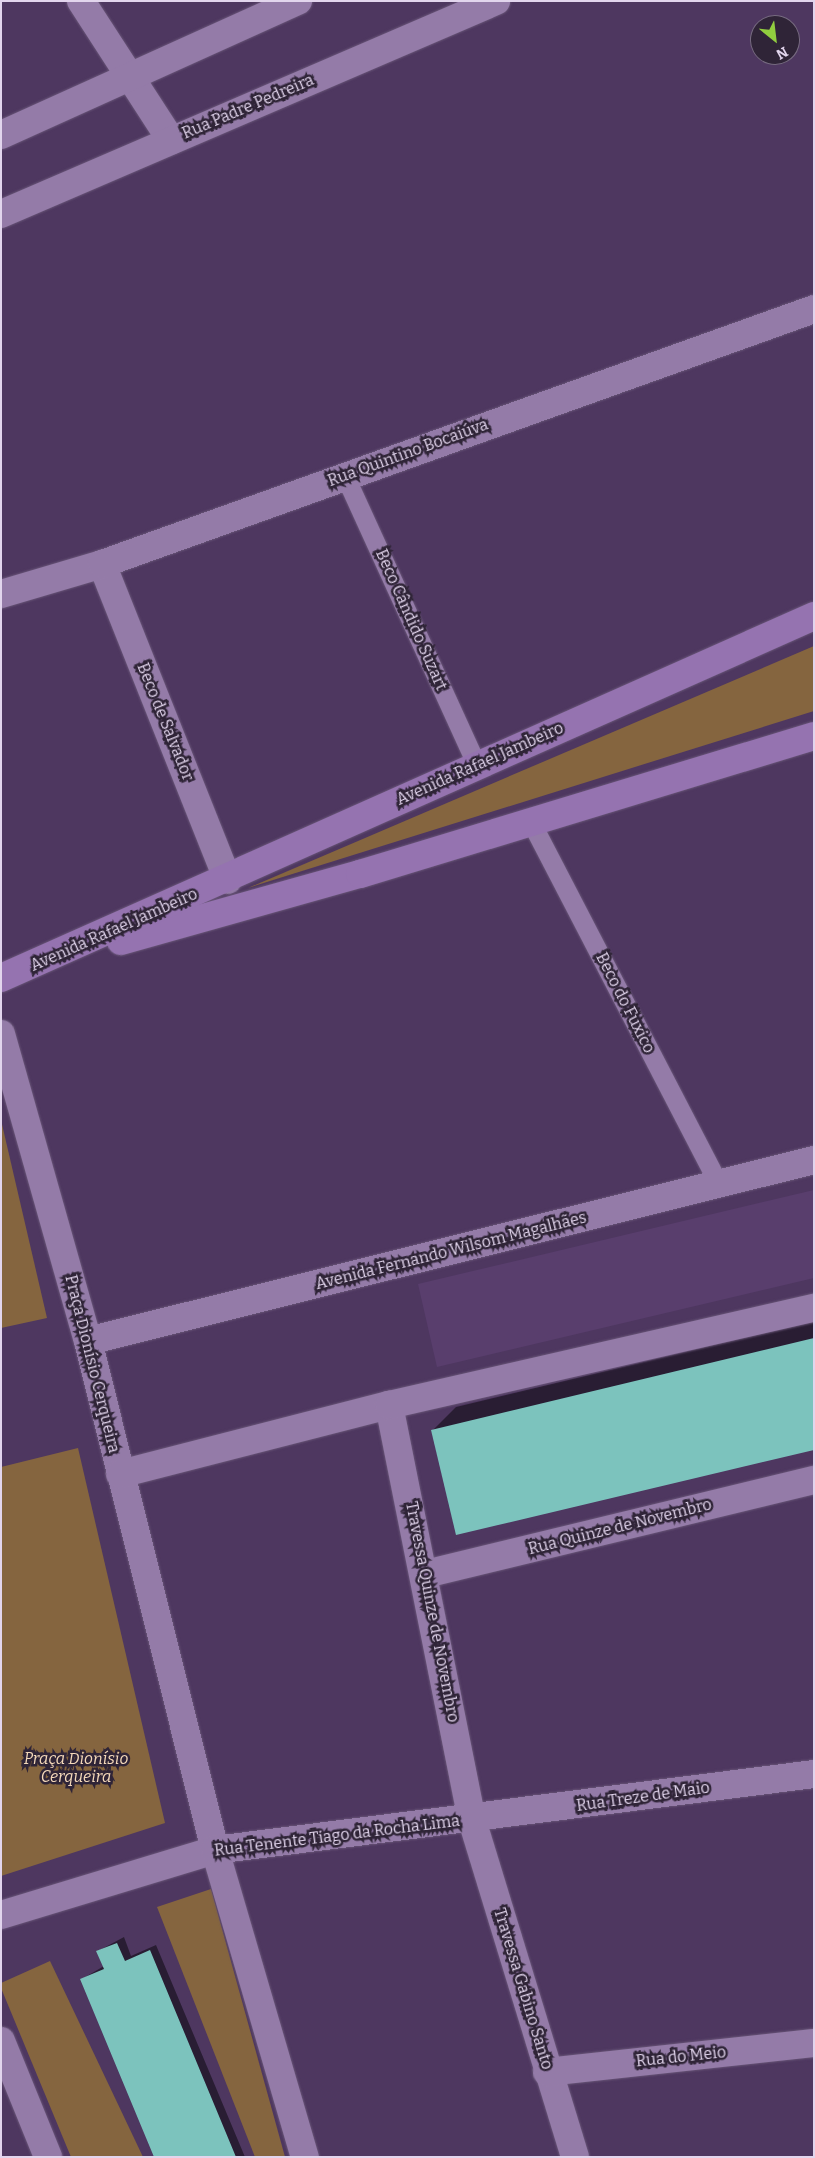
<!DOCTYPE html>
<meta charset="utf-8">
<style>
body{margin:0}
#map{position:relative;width:815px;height:2158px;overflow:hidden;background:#4e3760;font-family:Bitter,serif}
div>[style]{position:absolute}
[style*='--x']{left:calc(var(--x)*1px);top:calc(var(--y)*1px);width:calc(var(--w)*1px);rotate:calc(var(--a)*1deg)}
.built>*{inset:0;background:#593e6d}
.green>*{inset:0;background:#85653f}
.shadow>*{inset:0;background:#0007}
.building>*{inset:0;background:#7cc3bd}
.roads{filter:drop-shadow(0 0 1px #685577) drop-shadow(0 0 1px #685577)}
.service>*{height:19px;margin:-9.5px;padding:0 9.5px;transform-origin:9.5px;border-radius:9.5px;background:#947ba8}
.minor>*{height:28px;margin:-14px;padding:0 14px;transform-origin:14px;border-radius:14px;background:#947ba8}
.primary>*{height:28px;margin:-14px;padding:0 14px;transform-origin:14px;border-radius:14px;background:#9573b0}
span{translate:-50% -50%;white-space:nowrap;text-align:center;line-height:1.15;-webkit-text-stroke:5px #2f2437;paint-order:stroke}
.street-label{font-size:16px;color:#e2d5ed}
.park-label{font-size:16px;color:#f5d9ba;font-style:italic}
.frame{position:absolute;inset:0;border:2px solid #e2d5ed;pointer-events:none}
.north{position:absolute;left:750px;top:15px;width:50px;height:50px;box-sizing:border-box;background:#2f2437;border:1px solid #776b80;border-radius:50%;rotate:151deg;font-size:14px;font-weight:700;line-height:20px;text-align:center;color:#e2d5ed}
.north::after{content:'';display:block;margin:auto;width:18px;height:22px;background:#91cd3f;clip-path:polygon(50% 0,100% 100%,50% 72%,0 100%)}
</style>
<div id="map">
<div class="built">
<i style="clip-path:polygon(814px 1190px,814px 1278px,437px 1367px,418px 1284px)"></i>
</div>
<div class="green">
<i style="clip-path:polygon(814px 646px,814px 711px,248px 888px)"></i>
<i style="clip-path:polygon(1px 1120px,47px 1318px,1px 1328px)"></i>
<i style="clip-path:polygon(78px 1448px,165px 1823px,1px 1876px,1px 1467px)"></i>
<i style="clip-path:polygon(211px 1889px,285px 2157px,255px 2157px,157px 1907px)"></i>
<i style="clip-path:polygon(50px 1961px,143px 2157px,71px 2157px,1px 1988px,1px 1983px)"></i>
</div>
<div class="shadow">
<i style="clip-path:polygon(814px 1321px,814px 1448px,433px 1430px,456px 1407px)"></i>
<i style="clip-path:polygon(124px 1937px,131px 1956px,156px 1945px,245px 2157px,156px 2157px,82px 1979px,104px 1966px,98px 1951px)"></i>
</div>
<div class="building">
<i style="clip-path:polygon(814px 1338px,814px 1450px,456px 1535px,431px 1430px)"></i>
<i style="clip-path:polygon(117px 1943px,125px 1961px,150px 1950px,236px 2157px,154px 2157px,80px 1979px,104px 1969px,96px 1951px)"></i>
</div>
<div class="roads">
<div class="service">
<i style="--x:345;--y:476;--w:316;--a:65.5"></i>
<i style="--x:531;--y:822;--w:408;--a:62.6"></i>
</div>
<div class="minor">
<i style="--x:81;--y:1;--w:166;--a:57.1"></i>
<i style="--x:1;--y:135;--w:326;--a:-24.3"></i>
<i style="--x:1;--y:214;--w:539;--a:-23.28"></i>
<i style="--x:102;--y:564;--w:340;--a:68.3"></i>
<i style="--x:1;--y:594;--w:105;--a:-16.5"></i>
<i style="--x:102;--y:564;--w:756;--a:-19.7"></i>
<i style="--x:1;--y:1034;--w:319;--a:74.2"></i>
<i style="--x:88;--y:1341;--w:525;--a:75.99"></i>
<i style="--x:215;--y:1850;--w:320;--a:73.7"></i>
<i style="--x:88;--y:1341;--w:748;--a:-14"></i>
<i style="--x:389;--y:1405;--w:423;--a:78.7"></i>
<i style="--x:472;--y:1820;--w:352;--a:73"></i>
<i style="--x:120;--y:1474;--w:278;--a:-14.4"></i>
<i style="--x:389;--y:1405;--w:436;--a:-12.9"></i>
<i style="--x:425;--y:1574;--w:400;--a:-13.6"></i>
<i style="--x:1;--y:1915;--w:224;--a:-16.9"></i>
<i style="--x:215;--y:1850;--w:604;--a:-7.23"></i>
<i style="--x:1;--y:2041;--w:125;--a:67.9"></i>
<i style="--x:547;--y:2072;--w:269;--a:-6.2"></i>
</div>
<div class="primary">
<i style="--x:121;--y:941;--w:248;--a:-15.7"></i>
<i style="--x:360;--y:874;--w:475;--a:-16.9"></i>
<i style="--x:1;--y:978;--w:890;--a:-24"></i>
</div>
</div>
<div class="street-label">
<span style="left:248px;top:107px;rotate:-23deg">Rua Padre Pedreira</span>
<span style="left:408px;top:453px;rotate:-20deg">Rua Quintino Bocaiúva</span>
<span style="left:411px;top:620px;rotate:66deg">Beco Cândido Suzart</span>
<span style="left:165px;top:722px;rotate:68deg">Beco de Salvador</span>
<span style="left:480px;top:764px;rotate:-24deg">Avenida Rafael Jambeiro</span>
<span style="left:114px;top:930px;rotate:-24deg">Avenida Rafael Jambeiro</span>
<span style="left:625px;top:1003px;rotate:63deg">Beco do Fuxico</span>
<span style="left:451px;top:1251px;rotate:-14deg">Avenida Fernando Wilsom Magalhães</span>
<span style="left:92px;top:1364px;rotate:76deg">Praça Dionísio Cerqueira</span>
<span style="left:620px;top:1527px;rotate:-14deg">Rua Quinze de Novembro</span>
<span style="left:432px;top:1612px;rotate:79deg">Travessa Quinze de Novembro</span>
<span style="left:643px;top:1797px;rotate:-8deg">Rua Treze de Maio</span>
<span style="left:337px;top:1836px;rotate:-7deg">Rua Tenente Tiago da Rocha Lima</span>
<span style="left:523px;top:1989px;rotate:73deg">Travessa Gabino Santo</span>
<span style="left:681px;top:2057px;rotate:-6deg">Rua do Meio</span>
</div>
<div class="park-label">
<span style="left:76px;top:1768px">Praça Dionísio<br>Cerqueira</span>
</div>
<div class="frame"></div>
<div class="north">N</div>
</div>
